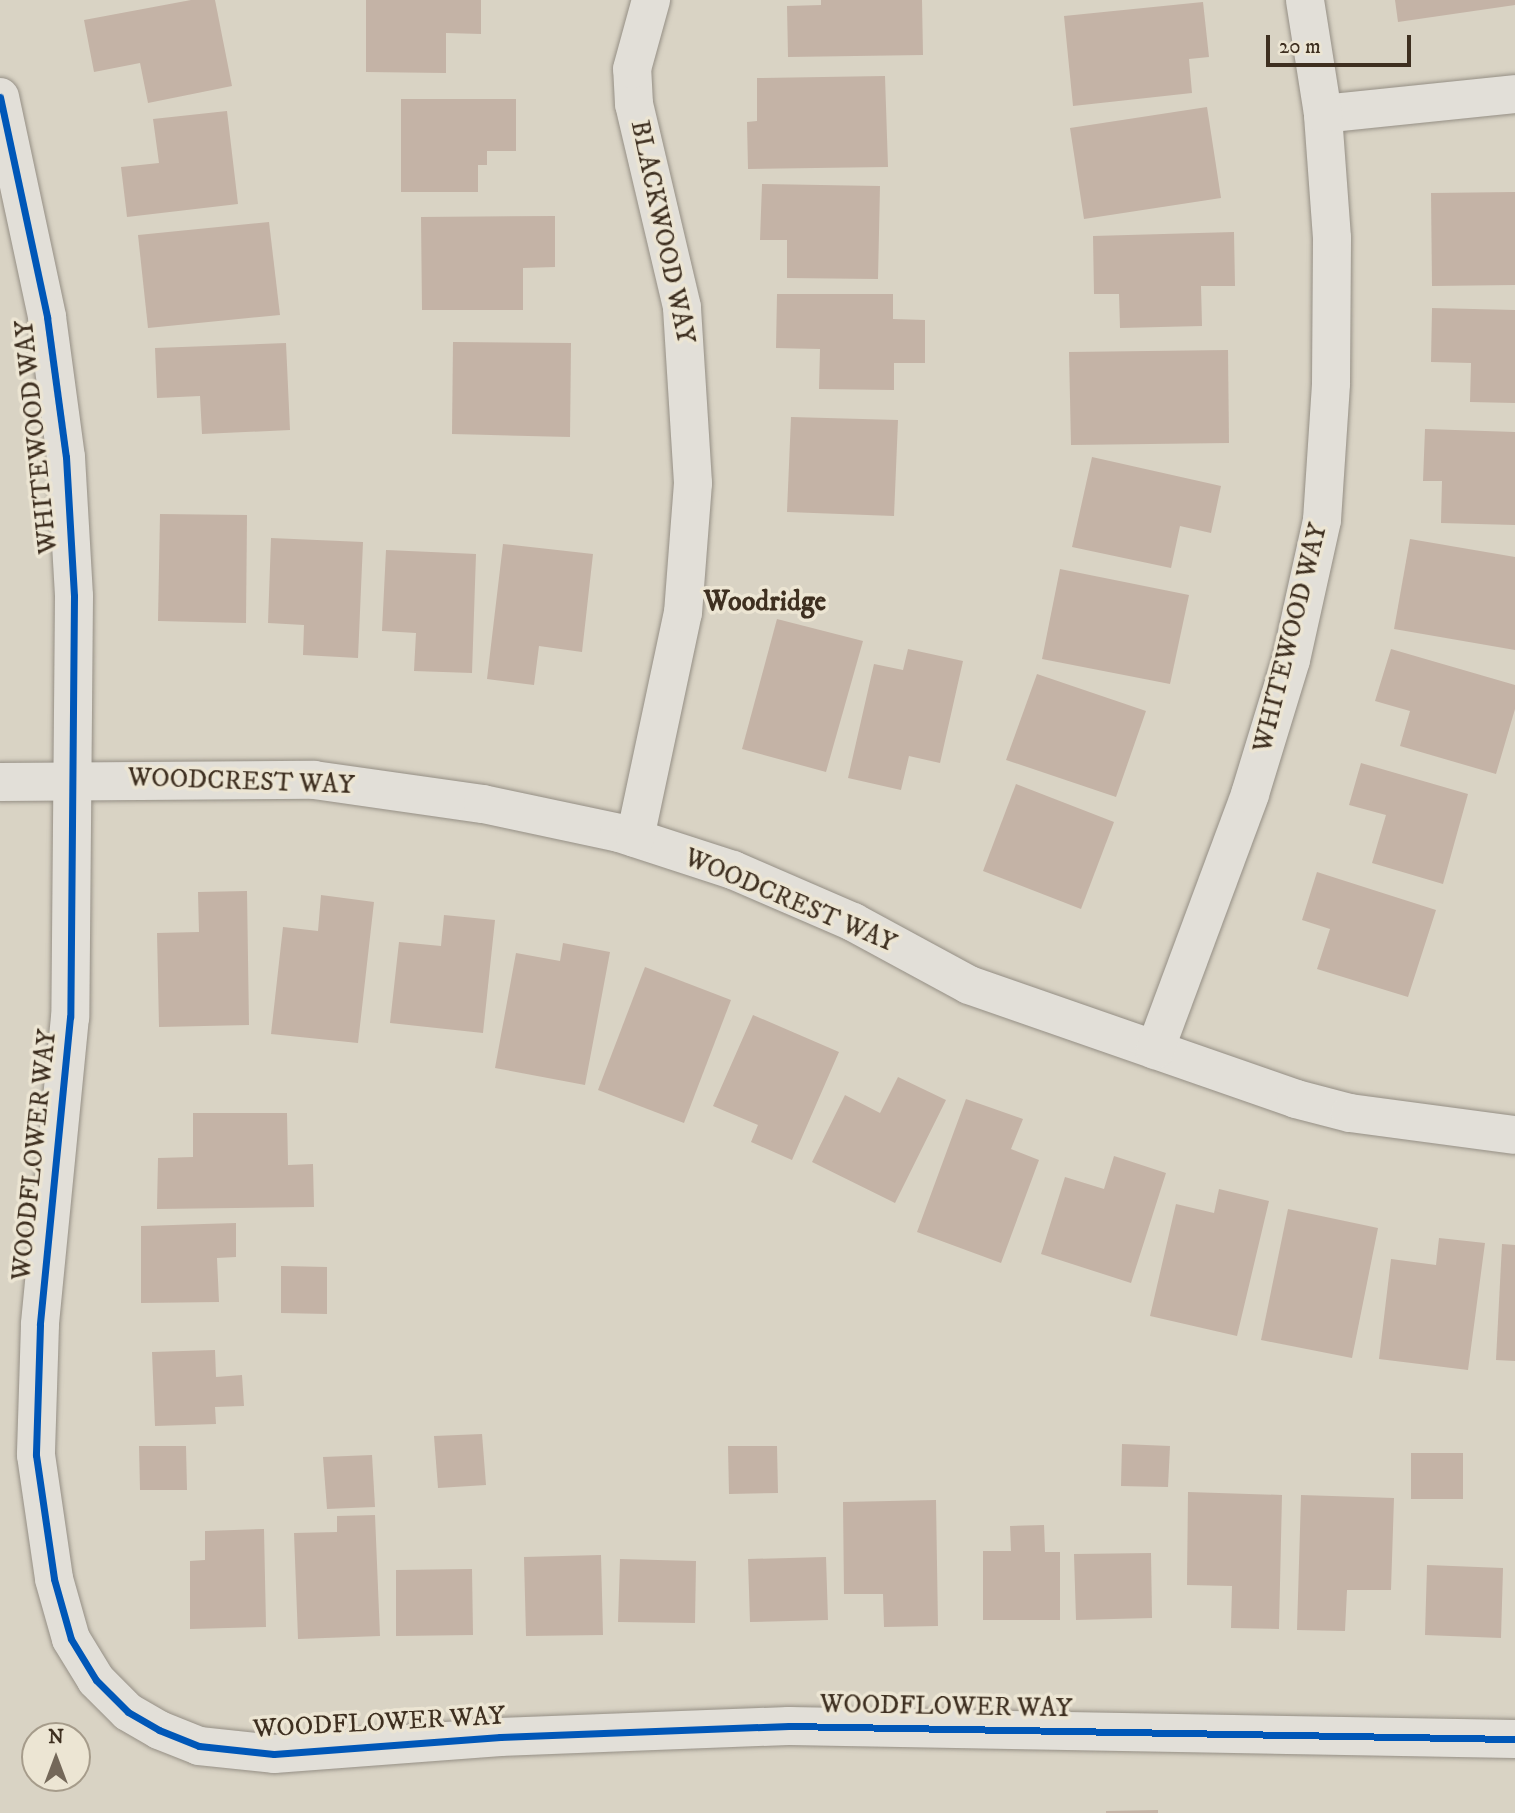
<!DOCTYPE html>
<style>
body{margin:0}
#map{position:relative;width:1515px;height:1813px;overflow:hidden;background:#d9d3c4;font-family:"IM FELL DW Pica",serif}
div>[style]{position:absolute}
[style*='--x']{left:calc(var(--x)*1px);top:calc(var(--y)*1px);width:calc(var(--w)*1px);rotate:calc(var(--a)*1deg)}
.building>*{inset:0;background:#c4b3a6}
.roads{filter:drop-shadow(0 0 2px #958f85) drop-shadow(0 0 2px #958f85)}
.street>*{height:38px;margin:-19px;padding:0 19px;transform-origin:19px;border-radius:19px;background:#e2dfd8}
.cycleway>*{height:7px;margin:-3.5px;padding:0 3.5px;transform-origin:3.5px;border-radius:3.5px;background:#0057b8}
span{translate:-50% -50%;white-space:nowrap;text-align:center;line-height:1.15;-webkit-text-stroke:7px #ece5d3;paint-order:stroke}
.street-label{font-size:26px;color:#3e2f20}
.neighbourhood-label{font-size:28px;color:#3e2f20;font-weight:700}
.north{position:absolute;left:21px;top:1722px;width:70px;height:70px;box-sizing:border-box;background:#ece5d3;border:2px solid #a69c8b;border-radius:50%;rotate:0deg;font-size:19px;font-weight:700;line-height:28px;text-align:center;color:#3e2f20}
.north::after{content:'';display:block;margin:auto;width:24px;height:32px;background:#746859;clip-path:polygon(50% 0,100% 100%,50% 72%,0 100%)}
.scale{position:absolute;left:1266px;top:35px;width:145px;height:32px;box-sizing:border-box;border:4px solid #3e2f20;border-top:0;padding-left:9px;font-size:21px;line-height:24px;white-space:nowrap;color:#3e2f20;-webkit-text-stroke:5px #ece5d3;paint-order:stroke}
</style>
<div id="map">
<div class="building">
<i style="clip-path:polygon(191px 0,215px 0,232px 86px,148px 103px,140px 63px,94px 72px,84px 20px)"></i>
<i style="clip-path:polygon(366px 0,481px 0,481px 34px,446px 33px,446px 73px,366px 72px)"></i>
<i style="clip-path:polygon(821px 0,922px 0,923px 55px,788px 57px,787px 6px,821px 5px)"></i>
<i style="clip-path:polygon(1395px 0,1515px 0,1515px 5px,1398px 22px)"></i>
<i style="clip-path:polygon(1203px 2px,1209px 57px,1189px 59px,1192px 93px,1073px 106px,1064px 16px)"></i>
<i style="clip-path:polygon(885px 76px,888px 167px,748px 169px,747px 122px,757px 121px,757px 78px)"></i>
<i style="clip-path:polygon(401px 99px,516px 99px,516px 151px,487px 151px,487px 165px,478px 165px,478px 192px,401px 192px)"></i>
<i style="clip-path:polygon(1207px 107px,1221px 198px,1084px 219px,1070px 128px)"></i>
<i style="clip-path:polygon(227px 111px,238px 204px,127px 217px,121px 167px,159px 163px,153px 119px)"></i>
<i style="clip-path:polygon(762px 184px,880px 186px,878px 279px,787px 278px,787px 240px,760px 240px)"></i>
<i style="clip-path:polygon(1515px 192px,1515px 285px,1432px 286px,1431px 193px)"></i>
<i style="clip-path:polygon(555px 216px,555px 267px,523px 268px,523px 310px,422px 310px,421px 217px)"></i>
<i style="clip-path:polygon(269px 222px,280px 315px,148px 328px,138px 235px)"></i>
<i style="clip-path:polygon(1234px 232px,1235px 286px,1201px 286px,1202px 326px,1120px 328px,1119px 294px,1094px 294px,1093px 236px)"></i>
<i style="clip-path:polygon(777px 294px,893px 294px,893px 319px,925px 320px,925px 363px,894px 363px,894px 390px,819px 389px,820px 349px,776px 348px)"></i>
<i style="clip-path:polygon(1432px 308px,1515px 310px,1515px 403px,1470px 402px,1471px 363px,1431px 362px)"></i>
<i style="clip-path:polygon(453px 342px,571px 343px,570px 437px,452px 434px)"></i>
<i style="clip-path:polygon(286px 343px,290px 430px,202px 434px,200px 396px,157px 398px,155px 348px)"></i>
<i style="clip-path:polygon(1228px 350px,1229px 443px,1071px 445px,1069px 352px)"></i>
<i style="clip-path:polygon(791px 417px,898px 420px,894px 516px,787px 512px)"></i>
<i style="clip-path:polygon(1425px 429px,1515px 432px,1515px 525px,1441px 523px,1442px 481px,1423px 481px)"></i>
<i style="clip-path:polygon(1092px 457px,1221px 486px,1211px 533px,1180px 526px,1171px 568px,1072px 547px)"></i>
<i style="clip-path:polygon(160px 514px,247px 515px,246px 623px,158px 621px)"></i>
<i style="clip-path:polygon(271px 538px,363px 542px,358px 658px,303px 655px,304px 625px,268px 623px)"></i>
<i style="clip-path:polygon(1410px 539px,1515px 557px,1515px 650px,1394px 629px)"></i>
<i style="clip-path:polygon(503px 544px,593px 554px,582px 652px,539px 646px,534px 685px,487px 679px)"></i>
<i style="clip-path:polygon(386px 550px,476px 554px,472px 673px,414px 671px,416px 633px,382px 631px)"></i>
<i style="clip-path:polygon(1060px 569px,1189px 595px,1170px 684px,1042px 659px)"></i>
<i style="clip-path:polygon(777px 619px,863px 641px,826px 772px,742px 749px)"></i>
<i style="clip-path:polygon(908px 649px,963px 661px,940px 763px,909px 756px,901px 790px,848px 778px,874px 664px,903px 670px)"></i>
<i style="clip-path:polygon(1391px 649px,1515px 685px,1515px 709px,1496px 774px,1400px 746px,1410px 711px,1375px 701px)"></i>
<i style="clip-path:polygon(1037px 674px,1146px 711px,1116px 797px,1006px 760px)"></i>
<i style="clip-path:polygon(1361px 763px,1468px 794px,1443px 884px,1372px 863px,1386px 815px,1349px 805px)"></i>
<i style="clip-path:polygon(1016px 784px,1114px 822px,1081px 909px,983px 871px)"></i>
<i style="clip-path:polygon(1317px 872px,1436px 910px,1408px 997px,1317px 969px,1330px 929px,1302px 920px)"></i>
<i style="clip-path:polygon(247px 891px,249px 1025px,159px 1027px,157px 933px,199px 932px,198px 892px)"></i>
<i style="clip-path:polygon(321px 895px,374px 902px,358px 1043px,271px 1034px,283px 927px,318px 931px)"></i>
<i style="clip-path:polygon(444px 915px,495px 920px,483px 1033px,390px 1023px,399px 942px,441px 946px)"></i>
<i style="clip-path:polygon(563px 943px,610px 952px,585px 1085px,495px 1068px,516px 953px,560px 961px)"></i>
<i style="clip-path:polygon(645px 967px,731px 1000px,684px 1123px,598px 1090px)"></i>
<i style="clip-path:polygon(753px 1015px,839px 1052px,792px 1160px,751px 1142px,758px 1125px,713px 1106px)"></i>
<i style="clip-path:polygon(898px 1077px,946px 1100px,895px 1203px,812px 1162px,845px 1095px,880px 1113px)"></i>
<i style="clip-path:polygon(966px 1099px,1023px 1119px,1011px 1149px,1039px 1160px,1001px 1263px,917px 1232px)"></i>
<i style="clip-path:polygon(193px 1113px,287px 1113px,288px 1165px,313px 1164px,314px 1207px,157px 1209px,158px 1158px,193px 1157px)"></i>
<i style="clip-path:polygon(1114px 1156px,1166px 1173px,1131px 1283px,1041px 1254px,1065px 1177px,1104px 1189px)"></i>
<i style="clip-path:polygon(1219px 1189px,1269px 1201px,1237px 1336px,1150px 1316px,1176px 1204px,1214px 1213px)"></i>
<i style="clip-path:polygon(1288px 1209px,1378px 1228px,1352px 1358px,1261px 1340px)"></i>
<i style="clip-path:polygon(236px 1223px,236px 1257px,217px 1258px,219px 1302px,141px 1303px,141px 1226px)"></i>
<i style="clip-path:polygon(1439px 1238px,1485px 1243px,1468px 1370px,1379px 1359px,1391px 1259px,1436px 1265px)"></i>
<i style="clip-path:polygon(1502px 1244px,1515px 1245px,1515px 1361px,1496px 1360px)"></i>
<i style="clip-path:polygon(281px 1266px,327px 1267px,327px 1314px,281px 1313px)"></i>
<i style="clip-path:polygon(215px 1350px,216px 1377px,242px 1375px,244px 1406px,215px 1407px,216px 1424px,155px 1426px,152px 1352px)"></i>
<i style="clip-path:polygon(482px 1434px,486px 1485px,438px 1488px,434px 1436px)"></i>
<i style="clip-path:polygon(1122px 1444px,1170px 1446px,1168px 1487px,1121px 1486px)"></i>
<i style="clip-path:polygon(139px 1446px,186px 1446px,187px 1490px,140px 1490px)"></i>
<i style="clip-path:polygon(728px 1446px,777px 1446px,778px 1493px,729px 1494px)"></i>
<i style="clip-path:polygon(1411px 1453px,1463px 1453px,1463px 1499px,1411px 1499px)"></i>
<i style="clip-path:polygon(372px 1455px,375px 1507px,327px 1509px,323px 1457px)"></i>
<i style="clip-path:polygon(1188px 1492px,1282px 1495px,1279px 1629px,1231px 1628px,1232px 1586px,1187px 1585px)"></i>
<i style="clip-path:polygon(1301px 1495px,1394px 1498px,1391px 1590px,1347px 1590px,1345px 1631px,1297px 1630px)"></i>
<i style="clip-path:polygon(936px 1500px,938px 1626px,884px 1627px,883px 1594px,844px 1594px,843px 1502px)"></i>
<i style="clip-path:polygon(375px 1515px,380px 1636px,298px 1639px,294px 1533px,337px 1532px,337px 1516px)"></i>
<i style="clip-path:polygon(1044px 1525px,1045px 1552px,1060px 1552px,1060px 1620px,983px 1620px,983px 1551px,1011px 1551px,1010px 1526px)"></i>
<i style="clip-path:polygon(264px 1529px,266px 1627px,190px 1629px,190px 1561px,205px 1560px,205px 1531px)"></i>
<i style="clip-path:polygon(1151px 1553px,1152px 1618px,1076px 1620px,1074px 1554px)"></i>
<i style="clip-path:polygon(601px 1555px,603px 1635px,526px 1636px,524px 1557px)"></i>
<i style="clip-path:polygon(826px 1557px,828px 1620px,750px 1622px,748px 1559px)"></i>
<i style="clip-path:polygon(620px 1559px,696px 1561px,695px 1623px,618px 1622px)"></i>
<i style="clip-path:polygon(1427px 1565px,1503px 1568px,1501px 1638px,1425px 1635px)"></i>
<i style="clip-path:polygon(472px 1569px,473px 1635px,396px 1636px,396px 1570px)"></i>
<i style="clip-path:polygon(1158px 1810px,1158px 1813px,1106px 1813px,1106px 1811px)"></i>
</div>
<div class="roads">
<div class="street">
<i style="--x:0;--y:97;--w:225;--a:77.9"></i>
<i style="--x:47;--y:317;--w:141;--a:82.3"></i>
<i style="--x:66;--y:457;--w:139;--a:86.7"></i>
<i style="--x:74;--y:596;--w:421;--a:90.5"></i>
<i style="--x:70;--y:1017;--w:309;--a:95.6"></i>
<i style="--x:40;--y:1325;--w:130;--a:91.8"></i>
<i style="--x:36;--y:1455;--w:125;--a:81.7"></i>
<i style="--x:54;--y:1579;--w:62;--a:74.2"></i>
<i style="--x:71;--y:1639;--w:48;--a:58.6"></i>
<i style="--x:96;--y:1680;--w:45;--a:45"></i>
<i style="--x:128;--y:1712;--w:36;--a:30"></i>
<i style="--x:159;--y:1730;--w:43;--a:21.8"></i>
<i style="--x:199;--y:1746;--w:75;--a:6.1"></i>
<i style="--x:274;--y:1754;--w:227;--a:-4.3"></i>
<i style="--x:500;--y:1737;--w:289;--a:-2.2"></i>
<i style="--x:789;--y:1726;--w:726;--a:1.03"></i>
<i style="--x:1323;--y:114;--w:193;--a:-5.9"></i>
<i style="--x:0;--y:782;--w:314;--a:-0.4"></i>
<i style="--x:314;--y:780;--w:171;--a:8.1"></i>
<i style="--x:483;--y:804;--w:139;--a:12"></i>
<i style="--x:619;--y:833;--w:120;--a:18"></i>
<i style="--x:733;--y:870;--w:131;--a:23.4"></i>
<i style="--x:853;--y:922;--w:132;--a:28.5"></i>
<i style="--x:969;--y:985;--w:346;--a:19.2"></i>
<i style="--x:1296;--y:1099;--w:56;--a:14.5"></i>
<i style="--x:1350;--y:1113;--w:166;--a:7.6"></i>
<i style="--x:635;--y:838;--w:230;--a:-78"></i>
<i style="--x:683;--y:613;--w:130;--a:-85.6"></i>
<i style="--x:693;--y:483;--w:176;--a:-93.6"></i>
<i style="--x:682;--y:307;--w:209;--a:-103.3"></i>
<i style="--x:634;--y:104;--w:35;--a:-93"></i>
<i style="--x:632;--y:69;--w:72;--a:-74.6"></i>
<i style="--x:1155;--y:1050;--w:273;--a:-69.6"></i>
<i style="--x:1250;--y:794;--w:140;--a:-73"></i>
<i style="--x:1291;--y:660;--w:143;--a:-77.5"></i>
<i style="--x:1322;--y:520;--w:137;--a:-86.2"></i>
<i style="--x:1331;--y:383;--w:145;--a:-89.6"></i>
<i style="--x:1332;--y:238;--w:124;--a:-94.2"></i>
<i style="--x:1323;--y:114;--w:115;--a:-99"></i>
</div>
</div>
<div class="cycleway">
<i style="--x:0;--y:97;--w:225;--a:77.9"></i>
<i style="--x:47;--y:317;--w:141;--a:82.3"></i>
<i style="--x:66;--y:457;--w:139;--a:86.7"></i>
<i style="--x:74;--y:596;--w:421;--a:90.5"></i>
<i style="--x:70;--y:1017;--w:309;--a:95.6"></i>
<i style="--x:40;--y:1325;--w:130;--a:91.8"></i>
<i style="--x:36;--y:1455;--w:125;--a:81.7"></i>
<i style="--x:54;--y:1579;--w:62;--a:74.2"></i>
<i style="--x:71;--y:1639;--w:48;--a:58.6"></i>
<i style="--x:96;--y:1680;--w:45;--a:45"></i>
<i style="--x:128;--y:1712;--w:36;--a:30"></i>
<i style="--x:159;--y:1730;--w:43;--a:21.8"></i>
<i style="--x:199;--y:1746;--w:75;--a:6.1"></i>
<i style="--x:274;--y:1754;--w:227;--a:-4.3"></i>
<i style="--x:500;--y:1737;--w:289;--a:-2.2"></i>
<i style="--x:789;--y:1726;--w:726;--a:1.03"></i>
</div>
<div class="street-label">
<span style="left:662px;top:232px;rotate:78deg">BLACKWOOD WAY</span>
<span style="left:37px;top:437px;rotate:-96deg">WHITEWOOD WAY</span>
<span style="left:1291px;top:638px;rotate:-76deg">WHITEWOOD WAY</span>
<span style="left:241px;top:782px;rotate:2deg">WOODCREST WAY</span>
<span style="left:790px;top:901px;rotate:23deg">WOODCREST WAY</span>
<span style="left:35px;top:1155px;rotate:-84deg">WOODFLOWER WAY</span>
<span style="left:946px;top:1707px;rotate:1deg">WOODFLOWER WAY</span>
<span style="left:379px;top:1723px;rotate:-3deg">WOODFLOWER WAY</span>
</div>
<div class="neighbourhood-label">
<span style="left:765px;top:602px">Woodridge</span>
</div>
<div class="north">N</div>
<div class="scale">20 m</div>
</div>
